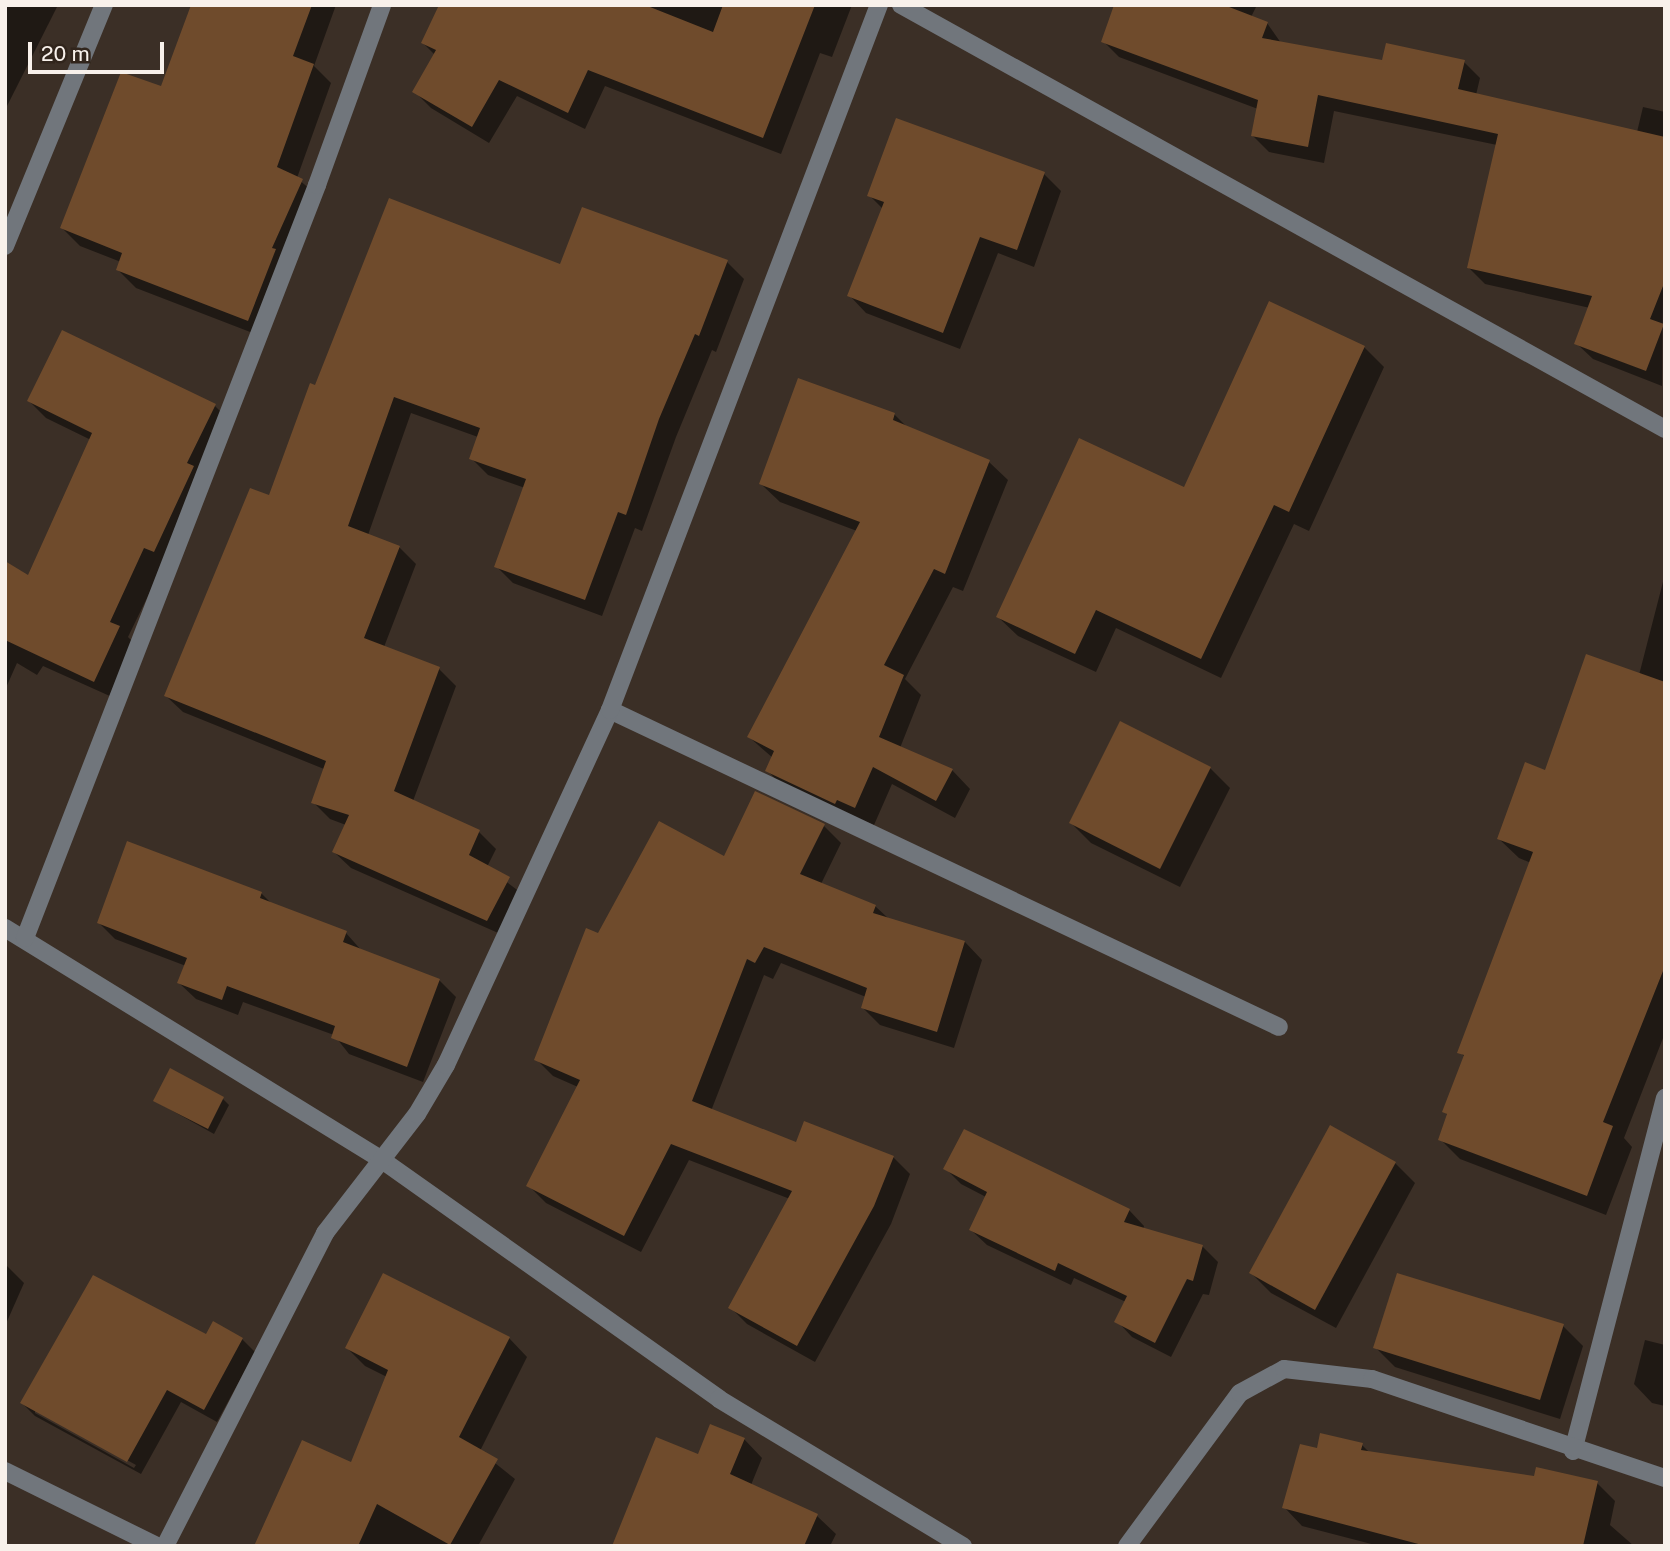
<!DOCTYPE html>
<style>
body{margin:0}
#map{position:relative;width:1670px;height:1551px;overflow:hidden;background:#3b2f26;font-family:"Public Sans",sans-serif}
div>[style]{position:absolute}
[style*='--x']{left:calc(var(--x)*1px);top:calc(var(--y)*1px);width:calc(var(--w)*1px);rotate:calc(var(--a)*1deg)}
.shadow>*{inset:0;background:#0007}
.building>*{inset:0;background:#6f4b2c}
.minor>*{height:18px;margin:-9px;padding:0 9px;transform-origin:9px;border-radius:9px;background:#71767c}
span{translate:-50% -50%;white-space:nowrap;text-align:center;line-height:1.15;-webkit-text-stroke:5px #31251c;paint-order:stroke}
.frame{position:absolute;inset:0;border:7px solid #f8f1eb;pointer-events:none}
.scale{position:absolute;left:28px;top:42px;width:136px;height:32px;box-sizing:border-box;border:4px solid #f8f1eb;border-top:0;padding-left:9px;font-size:21px;line-height:24px;white-space:nowrap;color:#f8f1eb;-webkit-text-stroke:5px #31251c;paint-order:stroke}
</style>
<div id="map">
<div class="shadow">
<i style="clip-path:polygon(5px 5px,58px 5px,5px 110px)"></i>
<i style="clip-path:polygon(192px 5px,336px 5px,314px 66px,331px 83px,297px 178px,320px 198px,266px 338px,136px 288px,118px 270px,121px 262px,80px 246px,62px 228px,162px 89px)"></i>
<i style="clip-path:polygon(441px 5px,852px 5px,832px 57px,820px 53px,781px 154px,605px 86px,585px 129px,517px 96px,489px 143px,431px 108px,414px 91px,435px 55px,423px 43px)"></i>
<i style="clip-path:polygon(1117px 5px,1257px 5px,1251px 17px,1267px 23px,1281px 43px,1383px 62px,1464px 62px,1480px 78px,1476px 95px,1637px 132px,1643px 107px,1665px 112px,1662px 386px,1593px 359px,1576px 343px,1590px 308px,1485px 284px,1469px 268px,1497px 145px,1334px 111px,1324px 163px,1269px 152px,1253px 136px,1258px 109px,1119px 57px,1103px 41px)"></i>
<i style="clip-path:polygon(1044px 174px,1061px 191px,1034px 267px,998px 253px,960px 349px,866px 313px,849px 295px,883px 209px,869px 195px)"></i>
<i style="clip-path:polygon(727px 262px,744px 279px,716px 352px,712px 350px,676px 437px,642px 531px,635px 528px,602px 616px,513px 583px,496px 566px,525px 488px,488px 475px,471px 458px,478px 437px,411px 413px,368px 535px,399px 547px,416px 564px,384px 647px,439px 669px,456px 686px,413px 801px,479px 832px,496px 849px,487px 867px,525px 896px,505px 936px,351px 868px,334px 852px,346px 825px,330px 819px,313px 802px,324px 769px,183px 712px,166px 696px,270px 497px,316px 387px,561px 266px)"></i>
<i style="clip-path:polygon(1364px 347px,1384px 367px,1309px 531px,1294px 524px,1221px 678px,1116px 628px,1096px 672px,1018px 636px,998px 617px,1185px 489px)"></i>
<i style="clip-path:polygon(29px 401px,214px 405px,232px 423px,128px 637px,136px 645px,112px 697px,43px 666px,37px 675px,17px 663px,5px 690px,5px 563px,29px 577px,91px 440px,46px 418px)"></i>
<i style="clip-path:polygon(894px 414px,908px 428px,989px 462px,1008px 480px,963px 591px,953px 587px,905px 679px,921px 695px,900px 748px,952px 770px,970px 789px,955px 818px,892px 784px,874px 825px,785px 789px,767px 770px,773px 758px,749px 737px,857px 531px,780px 502px,761px 484px)"></i>
<i style="clip-path:polygon(1665px 574px,1665px 1033px,1624px 1138px,1632px 1147px,1606px 1215px,1460px 1159px,1440px 1139px,1448px 1116px,1444px 1111px,1465px 1057px,1460px 1052px,1531px 863px,1519px 858px,1499px 839px,1546px 772px,1639px 675px)"></i>
<i style="clip-path:polygon(1210px 768px,1230px 788px,1180px 887px,1091px 843px,1071px 823px)"></i>
<i style="clip-path:polygon(824px 826px,841px 843px,821px 884px,875px 906px,889px 919px,965px 942px,982px 960px,954px 1048px,880px 1025px,863px 1008px,866px 997px,781px 963px,773px 979px,764px 975px,711px 1111px,797px 1145px,893px 1157px,910px 1174px,891px 1224px,815px 1362px,747px 1324px,730px 1307px,790px 1199px,689px 1160px,641px 1252px,546px 1203px,529px 1186px,578px 1087px,553px 1076px,536px 1059px,599px 935px,725px 858px)"></i>
<i style="clip-path:polygon(261px 893px,273px 905px,346px 933px,362px 951px,439px 980px,456px 997px,423px 1082px,349px 1054px,334px 1035px,243px 1002px,238px 1015px,196px 999px,179px 983px,186px 966px,115px 939px,99px 923px)"></i>
<i style="clip-path:polygon(223px 1099px,229px 1105px,214px 1134px,155px 1101px)"></i>
<i style="clip-path:polygon(1395px 1163px,1415px 1183px,1336px 1328px,1271px 1293px,1251px 1273px)"></i>
<i style="clip-path:polygon(945px 1168px,1129px 1210px,1144px 1226px,1143px 1230px,1202px 1246px,1218px 1262px,1209px 1295px,1203px 1294px,1171px 1357px,1132px 1337px,1117px 1321px,1126px 1302px,1074px 1278px,1071px 1285px,987px 1245px,971px 1230px,986px 1197px,961px 1184px)"></i>
<i style="clip-path:polygon(5px 1264px,24px 1283px,5px 1326px)"></i>
<i style="clip-path:polygon(1563px 1326px,1583px 1346px,1560px 1419px,1395px 1367px,1375px 1347px)"></i>
<i style="clip-path:polygon(evenodd,206px 1336px,242px 1339px,255px 1352px,217px 1422px,181px 1402px,141px 1474px,35px 1416px,22px 1403px,206px 1336px,35px 1409px,136px 1465px,134px 1468px,35px 1413px,35px 1409px)"></i>
<i style="clip-path:polygon(509px 1338px,527px 1357px,480px 1451px,515px 1479px,478px 1546px,261px 1546px,352px 1464px,387px 1377px,365px 1366px,347px 1348px)"></i>
<i style="clip-path:polygon(1645px 1340px,1665px 1345px,1665px 1406px,1652px 1403px,1634px 1384px)"></i>
<i style="clip-path:polygon(744px 1439px,762px 1458px,751px 1485px,817px 1516px,836px 1534px,830px 1546px,614px 1546px,699px 1456px)"></i>
<i style="clip-path:polygon(1362px 1445px,1370px 1453px,1536px 1478px,1597px 1483px,1615px 1501px,1610px 1525px,1634px 1546px,1379px 1546px,1302px 1526px,1284px 1507px,1318px 1450px)"></i>
</div>
<div class="building">
<i style="clip-path:polygon(191px 5px,312px 5px,293px 56px,314px 64px,277px 167px,303px 179px,272px 248px,276px 249px,248px 321px,116px 270px,122px 253px,60px 228px,121px 72px,161px 86px)"></i>
<i style="clip-path:polygon(439px 5px,645px 5px,713px 32px,723px 5px,815px 5px,763px 138px,588px 70px,568px 113px,499px 80px,472px 127px,412px 92px,436px 50px,421px 43px)"></i>
<i style="clip-path:polygon(1114px 5px,1224px 5px,1268px 22px,1262px 38px,1382px 60px,1386px 43px,1465px 60px,1458px 89px,1665px 137px,1665px 281px,1650px 319px,1664px 324px,1646px 371px,1574px 344px,1592px 296px,1467px 268px,1498px 134px,1318px 95px,1308px 147px,1251px 136px,1258px 100px,1101px 42px)"></i>
<i style="clip-path:polygon(896px 118px,1045px 172px,1017px 250px,980px 237px,943px 333px,847px 296px,884px 202px,867px 196px)"></i>
<i style="clip-path:polygon(389px 198px,560px 264px,582px 207px,728px 260px,699px 336px,695px 334px,659px 419px,626px 515px,618px 512px,585px 600px,494px 567px,526px 479px,469px 459px,480px 428px,394px 397px,348px 526px,400px 546px,364px 638px,440px 667px,394px 791px,480px 830px,469px 855px,510px 877px,487px 921px,332px 852px,349px 815px,311px 803px,326px 761px,164px 696px,250px 488px,269px 495px,310px 383px,315px 385px)"></i>
<i style="clip-path:polygon(1269px 301px,1365px 346px,1289px 512px,1274px 505px,1201px 659px,1096px 610px,1075px 654px,996px 617px,1079px 438px,1184px 487px)"></i>
<i style="clip-path:polygon(62px 330px,216px 404px,187px 463px,194px 466px,154px 552px,144px 548px,110px 622px,120px 626px,94px 682px,5px 640px,5px 561px,28px 575px,92px 433px,27px 401px)"></i>
<i style="clip-path:polygon(798px 378px,895px 413px,893px 420px,990px 460px,945px 574px,934px 569px,884px 665px,904px 675px,879px 737px,953px 769px,936px 801px,873px 767px,855px 808px,837px 800px,835px 804px,765px 771px,774px 751px,747px 737px,860px 522px,759px 484px)"></i>
<i style="clip-path:polygon(1586px 654px,1665px 682px,1665px 966px,1603px 1122px,1613px 1126px,1587px 1196px,1438px 1140px,1447px 1114px,1442px 1112px,1464px 1055px,1457px 1053px,1533px 852px,1497px 839px,1525px 762px,1545px 770px)"></i>
<i style="clip-path:polygon(1120px 721px,1211px 767px,1160px 869px,1069px 823px)"></i>
<i style="clip-path:polygon(755px 791px,825px 824px,800px 874px,876px 905px,873px 913px,965px 941px,937px 1032px,861px 1008px,867px 988px,764px 947px,755px 963px,747px 959px,692px 1101px,796px 1142px,804px 1121px,894px 1156px,874px 1206px,797px 1346px,728px 1308px,792px 1191px,671px 1144px,624px 1236px,526px 1186px,580px 1080px,534px 1060px,586px 928px,598px 933px,659px 821px,724px 856px)"></i>
<i style="clip-path:polygon(127px 841px,262px 892px,260px 898px,347px 931px,343px 942px,440px 979px,407px 1067px,331px 1038px,335px 1026px,227px 986px,222px 1000px,177px 983px,187px 958px,97px 923px)"></i>
<i style="clip-path:polygon(170px 1068px,224px 1097px,208px 1129px,153px 1101px)"></i>
<i style="clip-path:polygon(1330px 1125px,1396px 1162px,1315px 1310px,1249px 1273px)"></i>
<i style="clip-path:polygon(964px 1129px,1130px 1209px,1124px 1222px,1203px 1245px,1193px 1281px,1187px 1279px,1155px 1343px,1114px 1322px,1127px 1296px,1058px 1263px,1055px 1271px,969px 1230px,987px 1192px,943px 1169px)"></i>
<i style="clip-path:polygon(383px 1273px,510px 1337px,459px 1437px,498px 1459px,450px 1545px,377px 1504px,358px 1546px,254px 1546px,302px 1440px,351px 1462px,388px 1370px,345px 1348px)"></i>
<i style="clip-path:polygon(1397px 1273px,1564px 1324px,1540px 1400px,1373px 1348px)"></i>
<i style="clip-path:polygon(93px 1275px,206px 1334px,213px 1321px,243px 1338px,204px 1410px,167px 1390px,127px 1462px,20px 1403px)"></i>
<i style="clip-path:polygon(710px 1424px,745px 1438px,730px 1474px,818px 1514px,804px 1546px,612px 1546px,656px 1437px,698px 1454px)"></i>
<i style="clip-path:polygon(1320px 1433px,1363px 1443px,1361px 1450px,1534px 1476px,1536px 1467px,1598px 1481px,1583px 1546px,1426px 1546px,1282px 1508px,1300px 1444px,1317px 1448px)"></i>
</div>
<div class="minor">
<i style="--x:901;--y:5;--w:874;--a:29.03"></i>
<i style="--x:5;--y:246;--w:261;--a:-67.7"></i>
<i style="--x:610;--y:710;--w:740;--a:25.35"></i>
<i style="--x:5;--y:928;--w:443;--a:31.6"></i>
<i style="--x:382;--y:1160;--w:413;--a:35.3"></i>
<i style="--x:719;--y:1399;--w:285;--a:31.1"></i>
<i style="--x:25;--y:938;--w:808;--a:-68.8"></i>
<i style="--x:317;--y:185;--w:191;--a:-70.1"></i>
<i style="--x:1573;--y:1451;--w:365;--a:-75.4"></i>
<i style="--x:5;--y:1471;--w:169;--a:26.3"></i>
<i style="--x:165;--y:1546;--w:352;--a:-62.9"></i>
<i style="--x:325;--y:1233;--w:150;--a:-52.3"></i>
<i style="--x:417;--y:1114;--w:57;--a:-59.4"></i>
<i style="--x:446;--y:1065;--w:391;--a:-65.2"></i>
<i style="--x:610;--y:710;--w:755;--a:-69.12"></i>
<i style="--x:1127;--y:1546;--w:190;--a:-53.6"></i>
<i style="--x:1240;--y:1393;--w:50;--a:-28.6"></i>
<i style="--x:1284;--y:1369;--w:89;--a:6.5"></i>
<i style="--x:1372;--y:1379;--w:309;--a:18.7"></i>
</div>
<div class="frame"></div>
<div class="scale">20 m</div>
</div>
